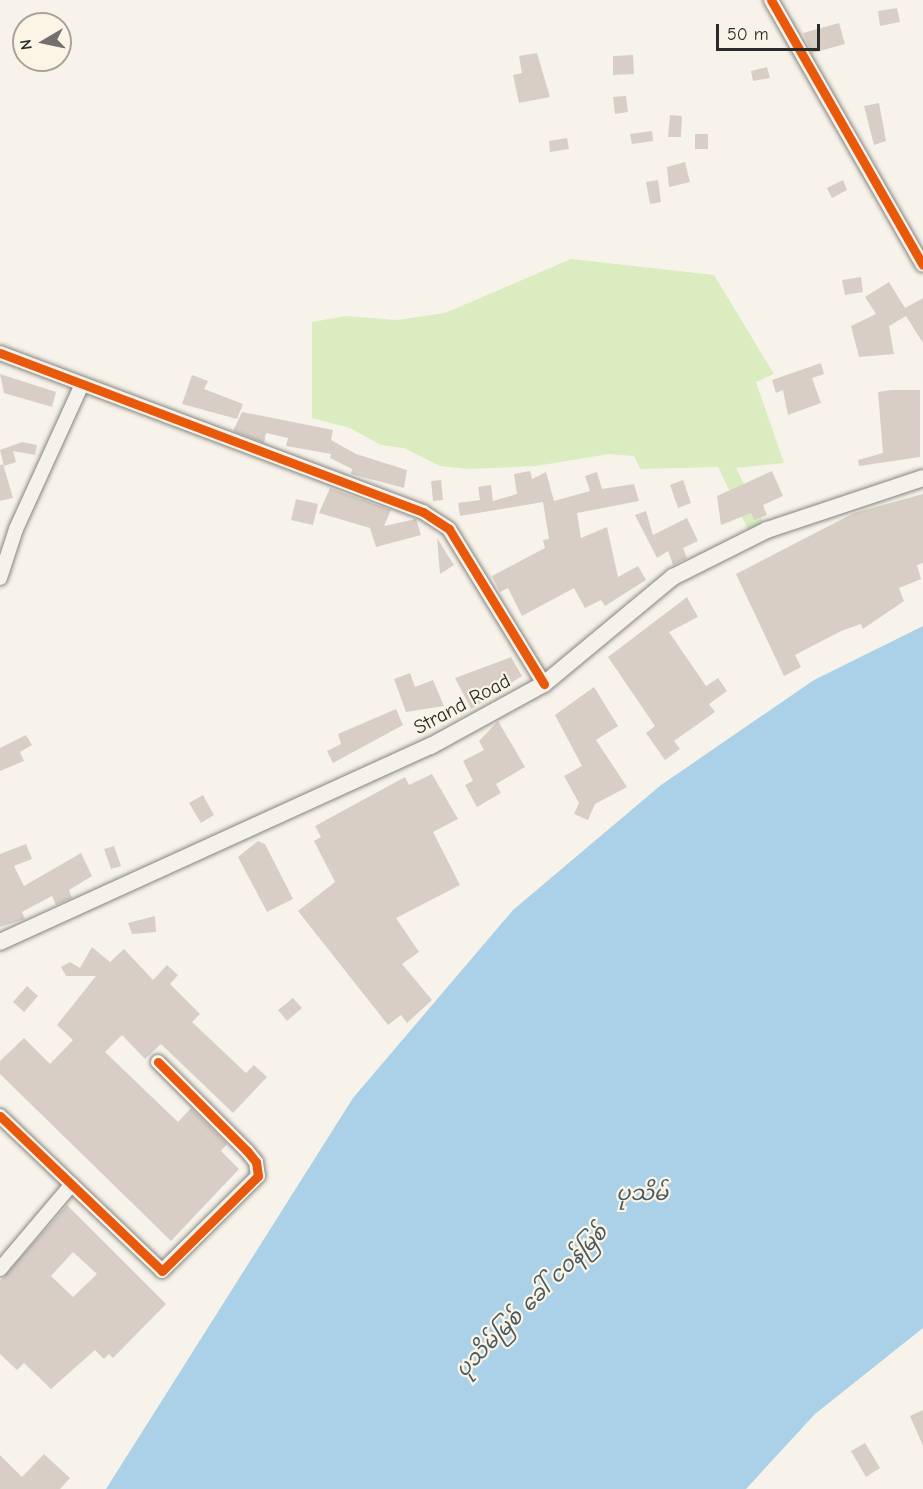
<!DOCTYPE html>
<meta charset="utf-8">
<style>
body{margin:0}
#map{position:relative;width:923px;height:1489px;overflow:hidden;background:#f7f3ea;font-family:"Comic Neue","Noto Sans Myanmar",sans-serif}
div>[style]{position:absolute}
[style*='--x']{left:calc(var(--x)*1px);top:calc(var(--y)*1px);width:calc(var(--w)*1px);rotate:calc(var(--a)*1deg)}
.green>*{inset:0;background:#dbecc1}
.water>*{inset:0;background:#abd1e9}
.building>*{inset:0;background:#d9cec5}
.roads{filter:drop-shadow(0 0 2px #878581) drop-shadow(0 0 2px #878581)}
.minor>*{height:14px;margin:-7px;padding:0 7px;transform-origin:7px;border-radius:7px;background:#f5f2ec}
.major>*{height:16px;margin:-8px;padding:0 8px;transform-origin:8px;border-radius:8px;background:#f5f2ec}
.cycleway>*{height:9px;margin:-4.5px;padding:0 4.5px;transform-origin:4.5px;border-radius:4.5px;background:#e8590c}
span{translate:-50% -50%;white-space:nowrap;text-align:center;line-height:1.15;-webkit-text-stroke:4.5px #fcf5e5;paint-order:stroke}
.street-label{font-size:20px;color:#2b2b2b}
.water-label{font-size:21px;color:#485964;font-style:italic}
.north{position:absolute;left:12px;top:12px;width:60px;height:60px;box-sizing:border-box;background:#fcf5e5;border:2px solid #a8a49b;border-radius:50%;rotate:261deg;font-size:16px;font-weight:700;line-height:24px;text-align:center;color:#2b2b2b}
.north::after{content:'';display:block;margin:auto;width:21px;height:27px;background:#72716e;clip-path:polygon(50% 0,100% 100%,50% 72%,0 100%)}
.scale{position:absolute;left:716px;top:24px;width:104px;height:27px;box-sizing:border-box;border:3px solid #2b2b2b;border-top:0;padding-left:8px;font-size:18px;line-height:21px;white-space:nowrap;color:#2b2b2b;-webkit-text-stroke:4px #fcf5e5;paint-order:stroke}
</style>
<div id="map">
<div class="green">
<i style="clip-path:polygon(571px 259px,714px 275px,774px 374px,756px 382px,784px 463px,736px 468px,767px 530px,752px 538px,718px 467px,640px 469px,634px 456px,609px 454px,536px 466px,468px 469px,440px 466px,404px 448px,381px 445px,350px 428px,312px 418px,312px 322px,346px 316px,397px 320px,445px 313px)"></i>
</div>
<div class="water">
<i style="clip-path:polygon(923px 626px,923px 1328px,815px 1414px,746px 1489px,106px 1489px,353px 1098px,513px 910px,661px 785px,814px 680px)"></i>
</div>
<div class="building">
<i style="clip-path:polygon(897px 8px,900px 22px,880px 26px,878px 11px)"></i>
<i style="clip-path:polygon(839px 23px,845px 44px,812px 53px,803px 33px)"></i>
<i style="clip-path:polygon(537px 53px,550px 97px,519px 103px,513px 75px,522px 73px,519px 56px)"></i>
<i style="clip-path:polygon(633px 55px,634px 74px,613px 75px,613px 56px)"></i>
<i style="clip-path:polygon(767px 67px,770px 78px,753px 81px,751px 71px)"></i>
<i style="clip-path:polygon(626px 96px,628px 112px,615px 114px,613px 97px)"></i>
<i style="clip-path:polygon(879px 103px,886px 141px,874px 145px,864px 106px)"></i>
<i style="clip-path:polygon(670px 115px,682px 116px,681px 137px,668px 137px)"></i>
<i style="clip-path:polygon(652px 131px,653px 141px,632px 144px,630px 134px)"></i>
<i style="clip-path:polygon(695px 134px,708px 134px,708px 149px,695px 149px)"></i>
<i style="clip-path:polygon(567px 138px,569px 149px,550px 152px,549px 141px)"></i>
<i style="clip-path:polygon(685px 162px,690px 182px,669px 187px,667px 167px)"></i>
<i style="clip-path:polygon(658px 180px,661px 202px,650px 204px,646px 182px)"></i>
<i style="clip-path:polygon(843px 180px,847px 190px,832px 198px,827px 188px)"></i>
<i style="clip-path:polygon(861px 277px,863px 292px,845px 295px,842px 280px)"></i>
<i style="clip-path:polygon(889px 282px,905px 308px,923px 298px,923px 343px,906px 316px,889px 326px,894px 354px,859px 357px,851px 326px,876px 314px,865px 297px)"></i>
<i style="clip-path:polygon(821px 363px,824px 374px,812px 378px,821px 403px,788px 415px,783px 390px,776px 393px,772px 380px)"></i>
<i style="clip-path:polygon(0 374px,56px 392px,52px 407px,4px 393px)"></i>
<i style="clip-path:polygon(192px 375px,208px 381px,204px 389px,243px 404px,237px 419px,182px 404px)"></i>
<i style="clip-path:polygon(891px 390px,920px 390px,920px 457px,859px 466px,858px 460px,883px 453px,878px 392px)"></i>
<i style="clip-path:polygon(242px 412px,333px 430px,331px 440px,356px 454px,407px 470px,404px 488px,351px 474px,352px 469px,330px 458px,331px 454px,286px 446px,288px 438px,266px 433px,264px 443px,233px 431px)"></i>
<i style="clip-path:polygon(22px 442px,37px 445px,35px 455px,13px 451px,16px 462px,4px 466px,0 450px)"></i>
<i style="clip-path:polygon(3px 464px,13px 498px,0 501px,0 465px)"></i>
<i style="clip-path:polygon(530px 471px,532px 479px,546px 472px,554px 501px,590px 491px,585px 476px,597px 472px,602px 489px,634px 484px,639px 501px,577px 513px,581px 538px,607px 527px,618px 577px,638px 566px,646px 580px,605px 606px,601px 600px,585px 608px,574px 588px,522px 616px,508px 588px,500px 592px,492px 576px,545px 548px,543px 540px,549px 539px,543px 502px,460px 516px,458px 503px,480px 500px,478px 487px,491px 485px,493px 501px,517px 494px,514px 474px)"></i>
<i style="clip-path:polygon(772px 471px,783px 496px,763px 505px,767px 515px,754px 520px,751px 513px,721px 525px,717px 496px)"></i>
<i style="clip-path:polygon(441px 480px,443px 500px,433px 501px,431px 481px)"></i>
<i style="clip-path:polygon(683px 480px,691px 503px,678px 508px,670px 485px)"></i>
<i style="clip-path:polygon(330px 488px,391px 510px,384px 526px,416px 519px,421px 535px,376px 547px,370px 528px,319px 513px)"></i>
<i style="clip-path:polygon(923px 494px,923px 563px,917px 565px,921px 579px,899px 588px,904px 601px,863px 629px,861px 624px,841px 631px,795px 655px,801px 667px,784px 676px,736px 574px,854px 513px)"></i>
<i style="clip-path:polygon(296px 499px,318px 504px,313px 525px,291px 520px)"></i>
<i style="clip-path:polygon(646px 511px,653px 535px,687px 518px,698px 541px,683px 548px,687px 558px,673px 565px,668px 551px,657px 558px,635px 515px)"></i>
<i style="clip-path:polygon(437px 538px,454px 565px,440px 574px)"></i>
<i style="clip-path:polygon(687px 597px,698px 617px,669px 632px,706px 686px,718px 678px,727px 691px,709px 704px,715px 712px,674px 741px,680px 749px,665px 760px,646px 733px,655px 726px,608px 657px)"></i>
<i style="clip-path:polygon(511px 657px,522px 676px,471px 709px,455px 678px)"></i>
<i style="clip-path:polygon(410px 673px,415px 687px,433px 680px,444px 706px,406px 712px,394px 679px)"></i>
<i style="clip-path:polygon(594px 687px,618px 726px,596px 740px,627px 787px,595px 804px,588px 820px,574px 814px,579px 803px,564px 776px,582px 766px,555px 715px)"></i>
<i style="clip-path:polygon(396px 709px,403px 725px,333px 763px,327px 751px,341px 744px,338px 734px)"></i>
<i style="clip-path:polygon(498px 721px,525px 767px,496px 784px,501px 793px,477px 807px,465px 785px,473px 781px,463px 761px,484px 750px,479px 741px)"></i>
<i style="clip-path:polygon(26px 735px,32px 745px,20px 752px,24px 761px,0 771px,0 748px)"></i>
<i style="clip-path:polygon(432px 774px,458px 819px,433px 832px,460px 885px,396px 918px,419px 952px,402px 964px,432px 1000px,407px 1023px,401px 1015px,388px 1025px,298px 911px,335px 882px,314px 841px,321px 837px,315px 826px,405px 777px,409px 785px)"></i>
<i style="clip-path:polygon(203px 795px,214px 815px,201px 823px,189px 803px)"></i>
<i style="clip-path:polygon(258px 841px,265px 844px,293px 899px,267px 912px,238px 857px)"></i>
<i style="clip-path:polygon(26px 844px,32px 859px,14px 866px,24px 886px,81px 853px,92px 876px,69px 890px,72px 898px,56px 905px,52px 896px,22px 912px,25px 919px,0 927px,0 854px)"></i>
<i style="clip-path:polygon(114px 846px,121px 866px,111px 869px,104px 849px)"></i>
<i style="clip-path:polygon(155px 916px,156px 932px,132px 934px,128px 923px)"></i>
<i style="clip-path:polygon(92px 947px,110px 962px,124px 949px,153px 980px,167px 965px,178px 975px,170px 984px,200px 1014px,192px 1022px,246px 1073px,254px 1065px,267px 1077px,233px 1113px,161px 1044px,145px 1059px,122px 1035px,105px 1052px,178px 1122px,191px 1108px,227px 1144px,221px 1151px,239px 1169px,171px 1241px,0 1074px,0 1061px,24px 1038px,50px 1064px,73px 1040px,57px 1025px,96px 976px,66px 976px,61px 967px,70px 962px,80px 968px)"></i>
<i style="clip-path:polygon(27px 986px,38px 996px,24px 1012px,13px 1002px)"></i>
<i style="clip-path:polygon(293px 998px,302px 1008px,287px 1021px,278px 1010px)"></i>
<i style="clip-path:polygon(evenodd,67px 1205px,166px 1304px,113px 1358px,109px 1354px,104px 1359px,95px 1350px,51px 1389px,24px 1363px,17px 1370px,0 1354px,0 1281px,67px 1205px,73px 1252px,97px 1274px,73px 1297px,51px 1276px,73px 1252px)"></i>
<i style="clip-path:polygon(923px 1410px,923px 1446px,910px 1416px)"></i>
<i style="clip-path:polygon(865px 1443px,880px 1468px,866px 1477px,851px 1451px)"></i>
<i style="clip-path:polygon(44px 1454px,70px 1478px,60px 1489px,0 1489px,0 1455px,22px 1477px)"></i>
</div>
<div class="roads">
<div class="minor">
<i style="--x:771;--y:0;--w:305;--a:60.2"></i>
<i style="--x:0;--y:353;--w:452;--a:20.6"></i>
<i style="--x:423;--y:512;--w:31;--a:33"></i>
<i style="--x:449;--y:529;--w:182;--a:58.5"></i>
<i style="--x:0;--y:578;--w:52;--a:-71.9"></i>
<i style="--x:16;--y:529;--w:159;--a:-65.5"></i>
<i style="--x:0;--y:1116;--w:224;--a:43.7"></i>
<i style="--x:162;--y:1271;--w:135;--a:-44.7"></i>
<i style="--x:258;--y:1176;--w:14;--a:-98"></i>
<i style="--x:256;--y:1162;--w:14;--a:-129"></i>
<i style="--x:247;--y:1151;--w:126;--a:-135"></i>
<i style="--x:0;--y:1269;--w:111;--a:-49.7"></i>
</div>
<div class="major">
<i style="--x:0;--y:942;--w:473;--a:-24.5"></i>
<i style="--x:431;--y:746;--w:129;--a:-28.8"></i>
<i style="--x:544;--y:684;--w:168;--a:-39.7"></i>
<i style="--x:673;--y:577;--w:105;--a:-26.6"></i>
<i style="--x:767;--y:530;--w:164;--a:-18.4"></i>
</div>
</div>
<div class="cycleway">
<i style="--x:771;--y:0;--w:305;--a:60.2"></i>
<i style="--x:0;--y:353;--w:452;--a:20.6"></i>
<i style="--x:423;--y:512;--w:31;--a:33"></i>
<i style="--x:449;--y:529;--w:182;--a:58.5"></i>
<i style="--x:0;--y:1116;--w:224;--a:43.7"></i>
<i style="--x:162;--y:1271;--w:135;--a:-44.7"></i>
<i style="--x:258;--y:1176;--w:14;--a:-98"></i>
<i style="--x:256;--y:1162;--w:14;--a:-129"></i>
<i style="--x:247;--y:1151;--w:126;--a:-135"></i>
</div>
<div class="street-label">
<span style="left:462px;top:704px;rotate:-28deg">Strand Road</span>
</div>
<div class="water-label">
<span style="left:642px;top:1193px">ပုသိမ်</span>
<span style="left:531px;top:1301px;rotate:-45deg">ပုသိမ်မြစ် ခေါ် ငဝန်မြစ်</span>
</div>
<div class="north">N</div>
<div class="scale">50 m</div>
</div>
